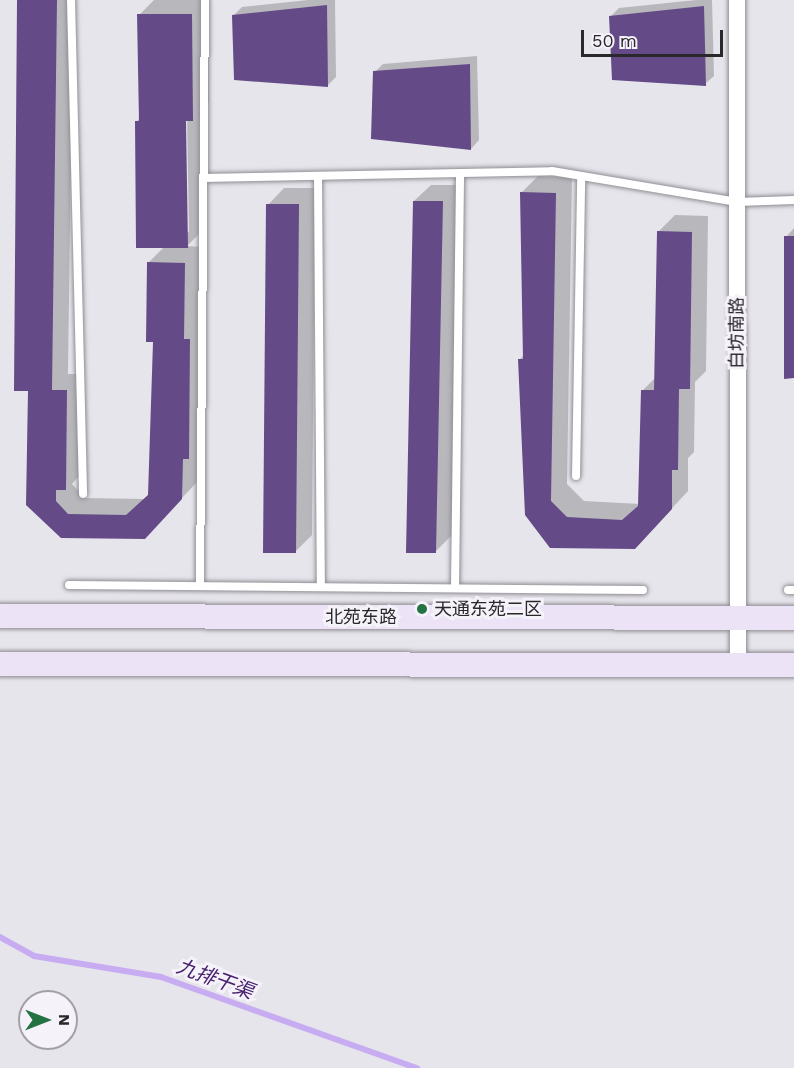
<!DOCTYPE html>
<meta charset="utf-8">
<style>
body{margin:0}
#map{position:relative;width:794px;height:1068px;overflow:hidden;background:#e7e5ec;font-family:"Work Sans","Noto Sans SC",sans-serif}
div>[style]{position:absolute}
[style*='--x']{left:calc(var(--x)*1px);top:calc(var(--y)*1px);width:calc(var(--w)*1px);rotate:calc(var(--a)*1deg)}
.shadow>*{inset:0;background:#0003}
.stream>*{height:6px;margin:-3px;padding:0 3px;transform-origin:3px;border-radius:3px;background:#c8acf1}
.building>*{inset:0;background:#644a87}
.roads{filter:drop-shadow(0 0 2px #908e94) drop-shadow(0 0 2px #908e94)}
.lane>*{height:8px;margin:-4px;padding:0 4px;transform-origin:4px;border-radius:4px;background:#fff}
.street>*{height:16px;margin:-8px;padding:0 8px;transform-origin:8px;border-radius:8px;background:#fff}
.secondary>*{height:24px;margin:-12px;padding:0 12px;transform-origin:12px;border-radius:12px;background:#ece3f7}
.dots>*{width:16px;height:16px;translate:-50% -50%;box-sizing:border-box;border:3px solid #f5f2f9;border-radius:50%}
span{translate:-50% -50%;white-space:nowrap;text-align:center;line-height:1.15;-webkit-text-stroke:6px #f5f2f9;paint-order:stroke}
.street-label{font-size:18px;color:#29282b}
.poi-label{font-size:18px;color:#29282b}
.left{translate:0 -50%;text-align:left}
.water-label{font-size:20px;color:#47206f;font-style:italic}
.north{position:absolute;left:18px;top:990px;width:60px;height:60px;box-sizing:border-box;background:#f5f2f9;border:2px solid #a3a1a7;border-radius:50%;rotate:90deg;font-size:16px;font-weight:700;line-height:24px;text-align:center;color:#29282b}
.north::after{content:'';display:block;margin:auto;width:21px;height:27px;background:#237242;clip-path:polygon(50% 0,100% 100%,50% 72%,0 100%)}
.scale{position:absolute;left:581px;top:30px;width:142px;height:27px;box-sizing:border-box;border:3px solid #29282b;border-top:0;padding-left:8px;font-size:18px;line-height:21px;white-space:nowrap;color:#29282b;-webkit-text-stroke:4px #f5f2f9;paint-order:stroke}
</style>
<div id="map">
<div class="shadow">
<i style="clip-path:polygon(evenodd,18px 0,73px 0,68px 374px,83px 374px,82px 472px,72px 484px,85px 498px,144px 499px,150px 494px,154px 341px,148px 263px,165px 246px,136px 122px,140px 118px,139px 15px,154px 0,208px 0,209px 102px,202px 110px,204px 229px,187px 246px,201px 247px,198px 481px,161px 520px,62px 536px,29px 390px,18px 0,184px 113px,187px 113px,189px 232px,186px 232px,184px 113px)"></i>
<i style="clip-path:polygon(308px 0,335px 0,336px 77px,327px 86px,233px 16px,242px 7px)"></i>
<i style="clip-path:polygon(696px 0,712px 0,714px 76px,705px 84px,610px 17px,619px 8px)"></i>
<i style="clip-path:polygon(477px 56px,479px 140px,471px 149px,375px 72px,383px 64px)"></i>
<i style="clip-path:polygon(538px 176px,572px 177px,567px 484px,584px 501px,640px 504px,643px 390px,656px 377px,658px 232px,675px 215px,708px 216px,706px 371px,695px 382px,694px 452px,688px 458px,688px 491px,651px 531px,551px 547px,519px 360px,524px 355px,521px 193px)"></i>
<i style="clip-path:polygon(431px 185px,459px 185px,452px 535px,435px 552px,414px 201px)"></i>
<i style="clip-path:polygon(284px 188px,315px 188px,312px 535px,295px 552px,268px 205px)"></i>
<i style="clip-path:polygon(794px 228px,794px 377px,786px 237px)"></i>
</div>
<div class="stream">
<i style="--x:0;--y:937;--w:39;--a:29"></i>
<i style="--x:34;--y:956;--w:129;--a:9.4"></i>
<i style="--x:161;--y:977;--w:272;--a:19.6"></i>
</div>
<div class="building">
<i style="clip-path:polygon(17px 0,57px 0,52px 390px,67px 390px,66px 490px,56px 490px,56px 501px,68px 514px,126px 515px,148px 495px,153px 342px,146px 342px,147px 262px,185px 263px,184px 339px,190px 339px,189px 459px,183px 459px,182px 499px,145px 539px,61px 538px,26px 505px,28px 391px,14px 391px)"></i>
<i style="clip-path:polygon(327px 5px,328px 87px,234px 80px,232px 15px)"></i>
<i style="clip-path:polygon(704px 6px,706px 86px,612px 80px,609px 16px)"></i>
<i style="clip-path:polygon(137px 14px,192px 14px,193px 121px,186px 121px,188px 248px,136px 248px,135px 121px,139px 121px)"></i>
<i style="clip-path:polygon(470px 64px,471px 150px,371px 139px,373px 71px)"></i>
<i style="clip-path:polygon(520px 192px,556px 193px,551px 501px,567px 517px,622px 520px,638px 506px,641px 390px,654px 390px,657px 231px,692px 232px,690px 389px,679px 389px,678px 470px,672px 470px,672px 509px,635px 549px,550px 548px,525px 515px,518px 359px,523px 359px)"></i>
<i style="clip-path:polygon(413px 201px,443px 201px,436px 553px,406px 553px)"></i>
<i style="clip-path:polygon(266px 204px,299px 204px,296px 553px,263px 553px)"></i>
<i style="clip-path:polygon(784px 236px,794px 236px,794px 378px,784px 379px)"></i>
</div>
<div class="roads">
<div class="lane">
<i style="--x:71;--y:0;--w:494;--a:88.6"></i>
<i style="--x:318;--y:176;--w:411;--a:89.6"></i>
<i style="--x:203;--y:178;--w:349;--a:-1.1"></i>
<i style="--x:552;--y:171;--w:188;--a:9.5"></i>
<i style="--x:737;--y:202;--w:57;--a:-2"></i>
<i style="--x:576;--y:476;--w:300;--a:-89"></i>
<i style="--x:69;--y:585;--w:574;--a:0.5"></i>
<i style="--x:200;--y:586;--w:586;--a:-89.51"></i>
<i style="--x:455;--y:588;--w:415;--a:-89.3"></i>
<i style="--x:788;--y:590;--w:6;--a:0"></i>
</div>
<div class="street">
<i style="--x:737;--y:0;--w:665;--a:89.91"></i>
</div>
<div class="secondary">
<i style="--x:0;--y:616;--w:794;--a:0.14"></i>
<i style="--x:0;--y:664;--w:794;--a:0.07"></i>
</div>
</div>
<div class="dots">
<i style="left:422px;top:609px;background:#237242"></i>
</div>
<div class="street-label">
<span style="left:737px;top:333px;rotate:-90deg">白坊南路</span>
<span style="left:361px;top:617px">北苑东路</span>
</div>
<div class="poi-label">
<span class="left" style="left:434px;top:609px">天通东苑二区</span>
</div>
<div class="water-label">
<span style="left:215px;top:979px;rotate:20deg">九排干渠</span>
</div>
<div class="north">N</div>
<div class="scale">50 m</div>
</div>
